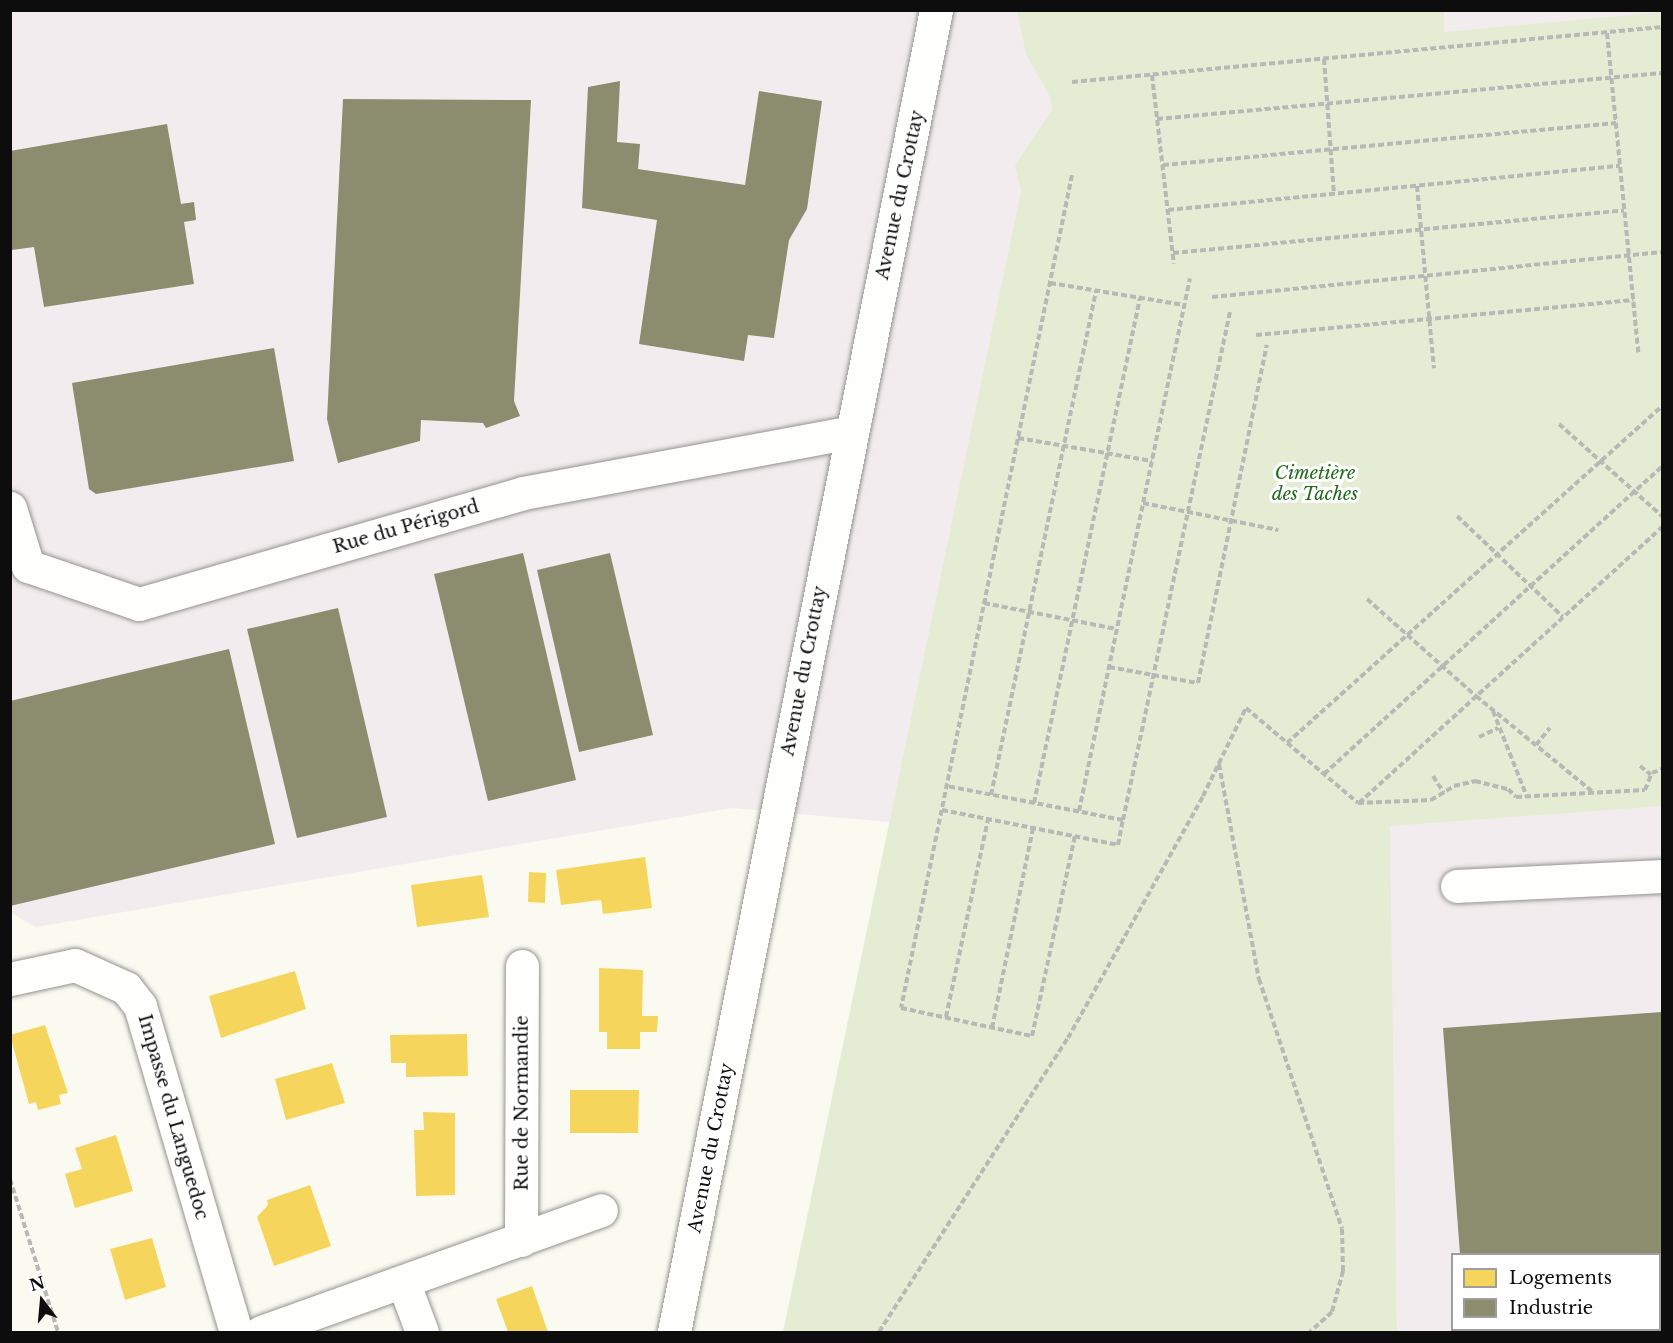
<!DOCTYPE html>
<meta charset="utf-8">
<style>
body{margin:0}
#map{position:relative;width:1673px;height:1343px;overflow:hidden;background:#fbfaf1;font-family:"Libre Baskerville",serif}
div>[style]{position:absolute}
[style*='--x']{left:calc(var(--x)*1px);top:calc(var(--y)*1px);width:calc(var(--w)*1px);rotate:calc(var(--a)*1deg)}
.industrial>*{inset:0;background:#f3ecee}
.cemetery>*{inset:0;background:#e4edd4}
.homes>*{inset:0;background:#f6d55c}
.industry>*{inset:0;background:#8c8c6e}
.path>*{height:4px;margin-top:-2px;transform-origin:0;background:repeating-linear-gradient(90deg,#b8b8b6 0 6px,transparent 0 9px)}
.roads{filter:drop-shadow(0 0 2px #949490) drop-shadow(0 0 2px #949490)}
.minor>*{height:33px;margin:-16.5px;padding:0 16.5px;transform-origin:16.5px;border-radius:16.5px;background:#fefefd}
span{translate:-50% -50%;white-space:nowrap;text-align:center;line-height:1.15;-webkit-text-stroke:6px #fff;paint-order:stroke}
.street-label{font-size:18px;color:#0d0d0d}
.park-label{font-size:18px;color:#206919;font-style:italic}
.frame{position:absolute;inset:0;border:12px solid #0d0d0d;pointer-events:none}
.legend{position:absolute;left:1451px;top:1253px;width:210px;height:78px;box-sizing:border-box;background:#fff;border:2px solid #9e9e9e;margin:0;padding:8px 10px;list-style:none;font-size:18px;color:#0d0d0d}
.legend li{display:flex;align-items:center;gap:12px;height:30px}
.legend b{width:30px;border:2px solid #9e9e9e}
.north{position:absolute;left:12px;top:1271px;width:60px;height:60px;-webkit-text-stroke:4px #fff;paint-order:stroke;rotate:344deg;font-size:16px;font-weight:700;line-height:24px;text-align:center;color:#0d0d0d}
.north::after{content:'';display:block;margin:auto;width:21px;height:27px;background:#0d0d0d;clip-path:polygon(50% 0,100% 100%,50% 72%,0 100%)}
</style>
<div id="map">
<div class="industrial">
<i style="clip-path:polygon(evenodd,11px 11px,1662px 11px,1662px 1332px,795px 1332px,911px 824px,732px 808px,36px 927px,11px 913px,11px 11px,1452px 1254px,1660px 1254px,1660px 1330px,1452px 1330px,1452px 1254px)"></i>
</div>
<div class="cemetery">
<i style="clip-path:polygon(1017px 11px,1444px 11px,1444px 32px,1662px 12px,1662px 806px,1390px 826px,1397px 1332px,783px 1332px,1021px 191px,1015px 165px,1052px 110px,1050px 97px,1026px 54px)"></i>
</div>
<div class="homes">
<i style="clip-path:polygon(645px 857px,652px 908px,603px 914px,601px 900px,561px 905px,556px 870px)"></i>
<i style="clip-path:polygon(529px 872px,546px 873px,545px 903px,528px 902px)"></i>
<i style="clip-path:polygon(482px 875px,489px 917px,417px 927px,411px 885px)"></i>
<i style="clip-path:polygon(599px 968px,643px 970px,642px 1016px,658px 1016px,657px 1032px,640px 1032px,640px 1049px,607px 1049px,607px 1032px,599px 1032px)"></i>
<i style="clip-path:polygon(295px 971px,306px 1009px,221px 1038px,209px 996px)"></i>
<i style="clip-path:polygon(45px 1025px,68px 1093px,59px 1095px,61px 1104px,38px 1110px,36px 1102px,29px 1104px,10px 1035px)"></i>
<i style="clip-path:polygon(467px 1034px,468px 1076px,406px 1077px,406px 1063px,391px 1063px,390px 1035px)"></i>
<i style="clip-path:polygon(332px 1063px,345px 1103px,286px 1120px,275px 1079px)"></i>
<i style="clip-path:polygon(570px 1090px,639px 1090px,638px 1133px,570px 1133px)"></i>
<i style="clip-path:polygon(423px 1112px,455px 1113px,455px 1195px,416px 1196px,414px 1130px,424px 1130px)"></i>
<i style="clip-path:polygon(116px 1135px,133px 1191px,75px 1208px,65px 1174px,82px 1169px,75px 1148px)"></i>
<i style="clip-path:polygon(310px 1185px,331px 1246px,274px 1266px,257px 1217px,268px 1205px,267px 1200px)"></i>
<i style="clip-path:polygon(152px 1238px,166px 1287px,125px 1300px,110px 1249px)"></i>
<i style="clip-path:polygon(532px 1286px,548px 1332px,508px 1332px,496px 1299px)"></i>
</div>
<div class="industry">
<i style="clip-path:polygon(620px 81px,617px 142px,640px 144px,638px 169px,745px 185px,759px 91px,822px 101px,807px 209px,789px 240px,774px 338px,748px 335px,744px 361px,639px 344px,657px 220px,582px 208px,588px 87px)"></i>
<i style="clip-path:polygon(343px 99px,531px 100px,514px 401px,520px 416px,486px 428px,483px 423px,421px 420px,420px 441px,338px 463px,327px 419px)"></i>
<i style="clip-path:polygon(167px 124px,181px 204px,194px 202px,196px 220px,184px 222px,194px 284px,44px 307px,34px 247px,12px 250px,10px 151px)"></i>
<i style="clip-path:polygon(274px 348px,294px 461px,96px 494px,89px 489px,72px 383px)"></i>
<i style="clip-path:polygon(523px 553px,576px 780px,488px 801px,434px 574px)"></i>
<i style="clip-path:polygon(610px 553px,653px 735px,579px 752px,537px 570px)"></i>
<i style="clip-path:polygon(338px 608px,387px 817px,297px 838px,247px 629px)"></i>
<i style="clip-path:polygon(229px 649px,275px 844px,10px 906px,10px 701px)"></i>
<i style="clip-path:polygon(1662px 1012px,1662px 1332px,1466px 1332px,1465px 1330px,1660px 1330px,1660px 1254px,1460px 1254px,1443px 1028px)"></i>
</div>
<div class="path">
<i style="--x:1607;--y:33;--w:321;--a:84.4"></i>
<i style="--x:1324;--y:59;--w:135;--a:85.8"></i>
<i style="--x:1152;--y:75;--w:190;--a:83.4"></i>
<i style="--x:1072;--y:82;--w:593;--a:-5.33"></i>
<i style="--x:1157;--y:119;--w:507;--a:-5.2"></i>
<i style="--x:1163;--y:165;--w:455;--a:-5.3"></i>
<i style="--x:1072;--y:175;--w:850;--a:101.6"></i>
<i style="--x:901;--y:1008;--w:134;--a:12.1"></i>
<i style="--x:1032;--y:1036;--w:205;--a:-77.9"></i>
<i style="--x:1417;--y:186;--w:183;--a:84.7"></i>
<i style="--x:1168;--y:210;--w:454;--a:-5.6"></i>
<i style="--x:1173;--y:253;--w:453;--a:-5.4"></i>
<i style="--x:1050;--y:283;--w:136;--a:9.3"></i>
<i style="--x:1212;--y:297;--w:452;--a:-5.7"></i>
<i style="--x:1256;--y:335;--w:379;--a:-5.3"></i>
<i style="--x:1559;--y:424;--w:138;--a:41.8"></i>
<i style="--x:1018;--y:438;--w:136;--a:9.7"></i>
<i style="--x:1143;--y:503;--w:138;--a:11.3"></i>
<i style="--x:1457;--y:516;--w:146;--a:43.6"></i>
<i style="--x:1367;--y:599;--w:146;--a:41.7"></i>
<i style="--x:1476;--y:696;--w:153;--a:39.4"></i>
<i style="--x:984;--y:603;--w:135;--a:11.1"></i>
<i style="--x:1109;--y:667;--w:90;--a:10.2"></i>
<i style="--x:1198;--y:683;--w:345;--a:-78.5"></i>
<i style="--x:1493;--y:711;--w:92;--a:68.4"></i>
<i style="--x:1479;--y:737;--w:21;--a:-25"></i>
<i style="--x:1287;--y:743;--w:504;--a:-41.94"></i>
<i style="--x:1536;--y:745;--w:22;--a:-51"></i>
<i style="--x:1219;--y:764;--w:219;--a:79.5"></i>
<i style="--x:1259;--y:979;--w:263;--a:71.6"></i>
<i style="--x:1342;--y:1229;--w:42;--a:88.6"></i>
<i style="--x:1343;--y:1271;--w:42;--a:105"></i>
<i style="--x:1332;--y:1312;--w:30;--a:138"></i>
<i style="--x:1640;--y:766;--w:14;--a:39"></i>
<i style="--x:1324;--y:774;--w:457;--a:-42.3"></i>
<i style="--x:1433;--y:776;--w:20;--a:57"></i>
<i style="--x:991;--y:795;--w:515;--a:-78.23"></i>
<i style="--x:1034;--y:803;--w:516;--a:-78.15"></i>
<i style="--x:1359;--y:803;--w:410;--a:-42.3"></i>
<i style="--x:942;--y:810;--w:179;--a:11.2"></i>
<i style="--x:1118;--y:845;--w:25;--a:-79"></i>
<i style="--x:1123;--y:820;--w:179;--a:-169.1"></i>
<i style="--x:1079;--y:811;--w:544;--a:-78.24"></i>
<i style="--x:1123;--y:820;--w:519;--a:-78.11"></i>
<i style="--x:946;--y:1017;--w:202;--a:-78"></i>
<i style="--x:992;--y:1028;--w:204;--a:-78.4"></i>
<i style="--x:10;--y:1179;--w:160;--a:72.6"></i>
<i style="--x:879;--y:1332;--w:350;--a:-57.3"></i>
<i style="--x:1068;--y:1038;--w:277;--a:-60.8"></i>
<i style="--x:1203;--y:796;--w:98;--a:-64"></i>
<i style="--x:1246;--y:708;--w:147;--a:40.3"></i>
<i style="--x:1358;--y:803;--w:73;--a:-2.4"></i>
<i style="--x:1431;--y:800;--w:27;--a:-31"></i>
<i style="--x:1454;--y:786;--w:22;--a:-13"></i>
<i style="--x:1475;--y:781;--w:34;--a:14"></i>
<i style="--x:1508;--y:789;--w:11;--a:45"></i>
<i style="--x:1516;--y:797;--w:129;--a:-3.1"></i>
<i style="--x:1645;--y:790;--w:18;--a:-68"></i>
<i style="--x:1652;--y:773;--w:11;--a:-22"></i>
</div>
<div class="roads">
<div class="minor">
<i style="--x:10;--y:508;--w:61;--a:72.8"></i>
<i style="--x:28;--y:566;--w:117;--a:18.9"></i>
<i style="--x:139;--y:604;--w:400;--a:-16.1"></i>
<i style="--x:523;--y:493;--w:334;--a:-10.5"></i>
<i style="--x:1457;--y:886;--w:205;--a:-2.8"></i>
<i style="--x:10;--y:979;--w:66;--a:-12.2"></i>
<i style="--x:75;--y:965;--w:56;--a:24.3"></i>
<i style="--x:126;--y:988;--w:23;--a:52"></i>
<i style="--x:140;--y:1006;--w:340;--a:73.6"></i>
<i style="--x:521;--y:1240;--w:274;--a:-89.8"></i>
<i style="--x:404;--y:1284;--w:51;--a:69.4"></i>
<i style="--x:261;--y:1332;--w:361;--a:-19.7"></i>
<i style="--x:674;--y:1332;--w:1348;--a:-78.79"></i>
</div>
</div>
<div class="street-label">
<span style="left:900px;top:195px;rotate:-78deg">Avenue du Crottay</span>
<span style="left:406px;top:527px;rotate:-16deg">Rue du Périgord</span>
<span style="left:804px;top:671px;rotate:-79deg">Avenue du Crottay</span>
<span style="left:522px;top:1103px;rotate:-90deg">Rue de Normandie</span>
<span style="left:173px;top:1117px;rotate:74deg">Impasse du Languedoc</span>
<span style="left:711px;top:1148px;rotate:-79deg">Avenue du Crottay</span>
</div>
<div class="park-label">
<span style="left:1315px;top:484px">Cimetière<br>des Taches</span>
</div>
<div class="frame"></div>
<ul class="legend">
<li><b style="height:16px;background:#f6d55c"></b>Logements</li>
<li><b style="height:16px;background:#8c8c6e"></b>Industrie</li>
</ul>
<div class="north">N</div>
</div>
